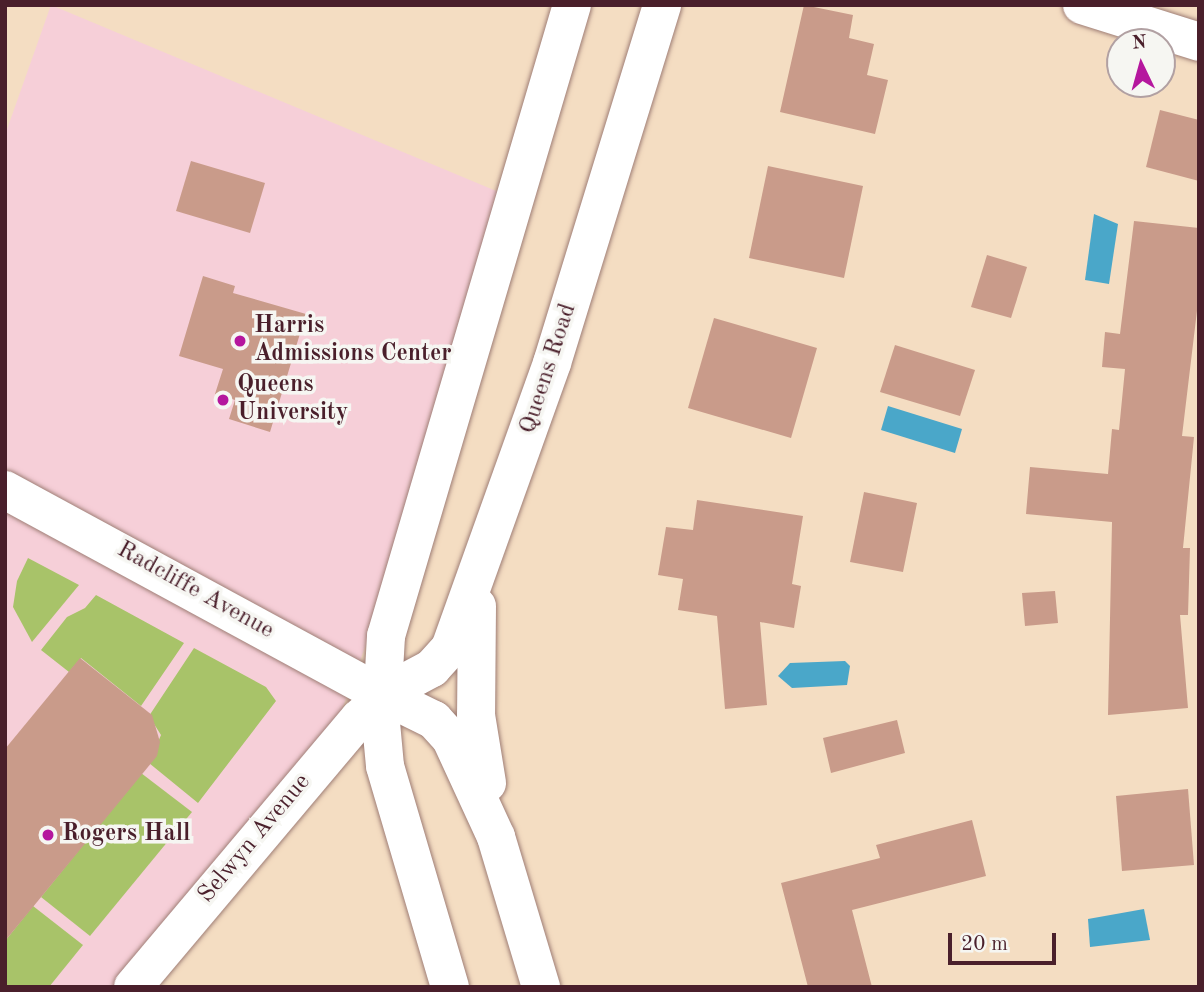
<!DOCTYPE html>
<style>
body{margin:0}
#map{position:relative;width:1204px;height:992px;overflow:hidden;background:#f4ddc2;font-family:"Old Standard TT",serif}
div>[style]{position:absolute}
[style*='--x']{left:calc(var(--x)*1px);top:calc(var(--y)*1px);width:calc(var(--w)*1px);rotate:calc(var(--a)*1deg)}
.built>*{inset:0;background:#f6cfd8}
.green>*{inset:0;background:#a8c369}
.water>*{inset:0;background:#4aa7c9}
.building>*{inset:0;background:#c99b8a}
.roads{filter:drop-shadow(0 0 2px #9f7e76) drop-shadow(0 0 2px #9f7e76)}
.minor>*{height:38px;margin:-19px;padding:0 19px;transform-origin:19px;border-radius:19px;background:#fff}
.tertiary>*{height:38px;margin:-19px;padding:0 19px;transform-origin:19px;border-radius:19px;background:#fff}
.dots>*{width:19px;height:19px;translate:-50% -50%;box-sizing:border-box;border:4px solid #f6f6f2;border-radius:50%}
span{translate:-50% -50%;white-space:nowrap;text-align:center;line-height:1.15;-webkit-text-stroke:7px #f6f6f2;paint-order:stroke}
.poi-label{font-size:24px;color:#4a1f2b;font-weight:700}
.left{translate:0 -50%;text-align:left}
.street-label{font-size:24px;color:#4a1f2b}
.frame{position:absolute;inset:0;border:7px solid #4a1f2b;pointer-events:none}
.north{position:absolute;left:1106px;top:28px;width:70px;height:70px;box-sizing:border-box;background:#f6f6f2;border:2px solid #b1a0a2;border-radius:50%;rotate:355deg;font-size:19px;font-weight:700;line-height:28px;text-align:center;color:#4a1f2b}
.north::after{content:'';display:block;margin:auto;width:24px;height:32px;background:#b5179e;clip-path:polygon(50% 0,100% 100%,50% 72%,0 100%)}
.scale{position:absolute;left:948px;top:933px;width:108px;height:32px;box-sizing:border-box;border:4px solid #4a1f2b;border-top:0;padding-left:9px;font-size:21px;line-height:24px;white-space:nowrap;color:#4a1f2b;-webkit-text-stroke:5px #f6f6f2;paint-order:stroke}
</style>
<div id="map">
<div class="built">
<i style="clip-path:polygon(51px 5px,501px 193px,380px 607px,340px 715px,119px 987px,5px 987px,5px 135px)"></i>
</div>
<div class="green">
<i style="clip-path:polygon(28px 558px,79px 585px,32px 642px,13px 607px,17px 581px)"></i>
<i style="clip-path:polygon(96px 595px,184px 643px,141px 706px,81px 658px,69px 672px,41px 650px,67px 617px,85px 608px)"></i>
<i style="clip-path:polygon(194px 648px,266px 687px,276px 701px,198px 803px,149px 763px,161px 735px,149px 716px)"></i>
<i style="clip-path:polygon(141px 773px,192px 812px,90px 936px,41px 897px)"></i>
<i style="clip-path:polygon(33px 906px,83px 945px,49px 987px,5px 987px,5px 941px)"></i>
</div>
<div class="water">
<i style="clip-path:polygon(1094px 214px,1118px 224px,1109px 284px,1085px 280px)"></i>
<i style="clip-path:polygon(888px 406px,962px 429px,955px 453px,881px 430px)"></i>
<i style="clip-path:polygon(845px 661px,850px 666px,847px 685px,792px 688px,778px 676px,790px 663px)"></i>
<i style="clip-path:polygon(1144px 909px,1150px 940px,1090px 947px,1088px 919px)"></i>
</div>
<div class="building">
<i style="clip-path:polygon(804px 5px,853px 15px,849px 38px,874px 44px,867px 75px,888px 80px,875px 134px,780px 112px)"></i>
<i style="clip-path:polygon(1160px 110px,1199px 120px,1199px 181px,1146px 167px)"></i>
<i style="clip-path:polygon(191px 161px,265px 183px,250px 233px,176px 211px)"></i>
<i style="clip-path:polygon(768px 166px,863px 186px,844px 278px,749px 258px)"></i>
<i style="clip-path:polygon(1134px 221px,1199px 228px,1199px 294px,1182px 436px,1194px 437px,1183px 548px,1190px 548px,1188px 615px,1180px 615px,1188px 708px,1108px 715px,1112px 522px,1026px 514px,1030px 467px,1108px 474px,1112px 429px,1119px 430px,1125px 369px,1102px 367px,1105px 332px,1120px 334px)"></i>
<i style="clip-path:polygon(987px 255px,1027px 267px,1011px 318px,971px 307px)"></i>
<i style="clip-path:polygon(203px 276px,235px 286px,233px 293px,306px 314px,270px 432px,229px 419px,235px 400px,215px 394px,223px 369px,179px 356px)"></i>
<i style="clip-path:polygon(714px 318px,817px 348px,791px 438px,688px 408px)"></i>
<i style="clip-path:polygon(895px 345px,975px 370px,960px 416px,880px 392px)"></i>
<i style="clip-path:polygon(864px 492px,917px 503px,903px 572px,850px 562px)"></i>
<i style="clip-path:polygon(697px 500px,803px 516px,792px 584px,801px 586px,794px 628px,760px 622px,767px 705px,725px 709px,717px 616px,678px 610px,683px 579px,658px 575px,666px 527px,693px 530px)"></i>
<i style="clip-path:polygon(1055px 591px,1058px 623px,1025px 626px,1022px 593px)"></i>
<i style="clip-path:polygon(80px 658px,152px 715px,160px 742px,157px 756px,5px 941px,5px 749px)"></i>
<i style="clip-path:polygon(897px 720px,905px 753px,831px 773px,823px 738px)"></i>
<i style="clip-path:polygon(1188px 789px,1194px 865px,1122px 871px,1116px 796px)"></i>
<i style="clip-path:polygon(972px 820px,986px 876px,852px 910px,872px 987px,808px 987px,781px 883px,880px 858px,876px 845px)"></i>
</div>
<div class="roads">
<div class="minor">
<i style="--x:1082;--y:5;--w:123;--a:17.5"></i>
<i style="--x:5;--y:490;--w:430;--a:28.5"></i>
</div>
<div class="tertiary">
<i style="--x:477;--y:606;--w:109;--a:90.5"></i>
<i style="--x:476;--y:715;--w:69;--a:80.8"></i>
<i style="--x:383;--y:695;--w:57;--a:26.1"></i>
<i style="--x:434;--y:720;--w:25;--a:48"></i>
<i style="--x:451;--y:739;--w:108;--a:65.3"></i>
<i style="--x:496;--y:837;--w:157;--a:73.3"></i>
<i style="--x:133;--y:987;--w:351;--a:-49.9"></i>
<i style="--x:359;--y:719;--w:41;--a:-43"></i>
<i style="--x:389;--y:691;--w:49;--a:-28.1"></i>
<i style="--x:432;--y:668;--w:27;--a:-48"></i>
<i style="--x:450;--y:648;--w:303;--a:-70.3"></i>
<i style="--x:552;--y:363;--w:375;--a:-72.9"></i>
<i style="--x:450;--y:987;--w:230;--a:-106.4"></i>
<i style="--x:385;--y:766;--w:43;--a:-95.3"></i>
<i style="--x:381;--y:723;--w:87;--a:-86.7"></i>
<i style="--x:386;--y:636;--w:658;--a:-73.58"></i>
</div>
</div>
<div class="dots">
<i style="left:240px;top:341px;background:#b5179e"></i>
<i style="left:223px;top:400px;background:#b5179e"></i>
<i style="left:48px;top:835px;background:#b5179e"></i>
</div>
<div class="poi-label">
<span class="left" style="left:254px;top:341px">Harris<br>Admissions Center</span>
<span class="left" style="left:237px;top:400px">Queens<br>University</span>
<span class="left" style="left:62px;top:835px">Rogers Hall</span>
</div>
<div class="street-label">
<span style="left:549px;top:369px;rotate:-72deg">Queens Road</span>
<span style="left:195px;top:591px;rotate:29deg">Radcliffe Avenue</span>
<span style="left:255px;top:839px;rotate:-50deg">Selwyn Avenue</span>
</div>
<div class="frame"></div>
<div class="north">N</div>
<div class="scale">20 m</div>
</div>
